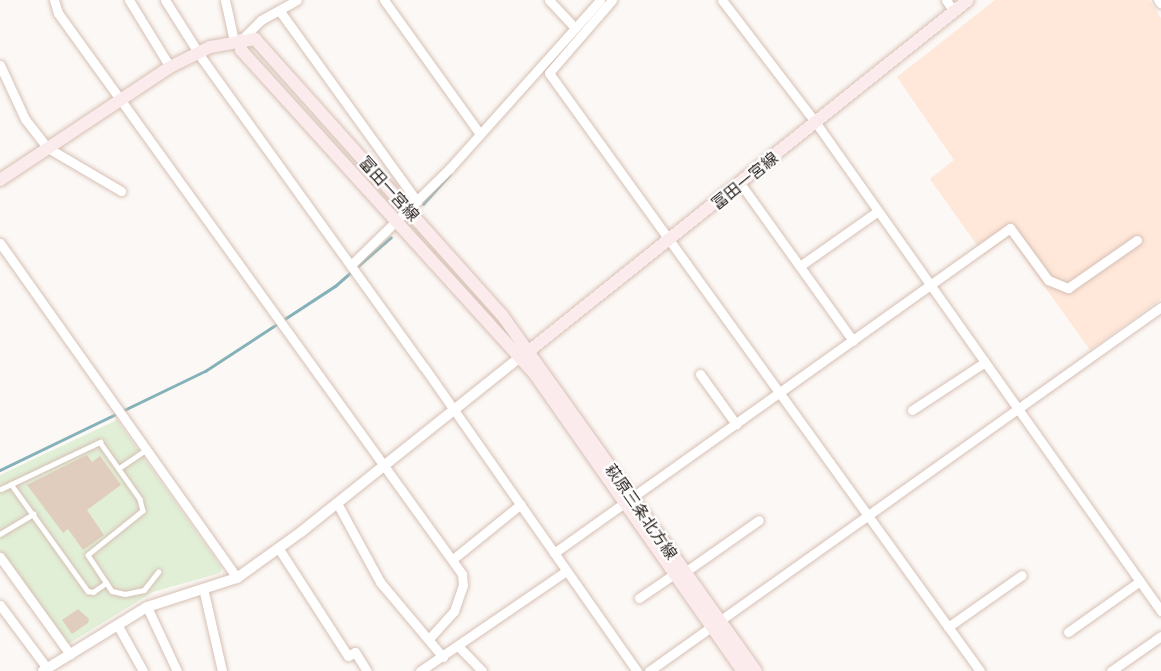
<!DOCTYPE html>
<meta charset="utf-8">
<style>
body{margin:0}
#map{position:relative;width:1161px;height:671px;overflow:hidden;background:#fcf8f5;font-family:Georgia,"Noto Sans JP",serif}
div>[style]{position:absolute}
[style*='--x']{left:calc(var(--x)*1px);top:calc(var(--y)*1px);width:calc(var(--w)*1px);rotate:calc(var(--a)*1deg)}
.built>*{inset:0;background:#ffe7d9}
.green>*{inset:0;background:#e1efd7}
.stream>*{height:3px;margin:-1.5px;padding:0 1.5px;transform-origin:1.5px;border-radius:1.5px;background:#85b1b9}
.building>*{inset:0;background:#e0cdbd}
.roads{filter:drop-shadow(0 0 2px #d6c0b4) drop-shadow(0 0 2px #d6c0b4)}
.service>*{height:4.5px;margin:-2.25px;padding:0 2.25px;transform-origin:2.25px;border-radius:2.25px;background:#fff}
.minor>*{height:9px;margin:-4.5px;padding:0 4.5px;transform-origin:4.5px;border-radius:4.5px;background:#fff}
.tertiary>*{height:10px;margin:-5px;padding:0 5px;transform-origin:5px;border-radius:5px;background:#fff}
.secondary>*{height:12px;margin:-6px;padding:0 6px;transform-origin:6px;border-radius:6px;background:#fbebec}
span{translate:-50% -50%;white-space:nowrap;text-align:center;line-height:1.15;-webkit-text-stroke:4.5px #fff;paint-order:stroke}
.street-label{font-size:16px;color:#2a221e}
</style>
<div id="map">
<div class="built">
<i style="clip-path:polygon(995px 0,1149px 0,1161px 18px,1161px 299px,1090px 350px,1009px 237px,984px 255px,930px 179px,954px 160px,897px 77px)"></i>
</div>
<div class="green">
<i style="clip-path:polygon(117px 420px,222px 568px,220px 573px,153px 592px,68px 644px,0 551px,0 475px)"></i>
</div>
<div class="stream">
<i style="--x:547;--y:66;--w:44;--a:-48.7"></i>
<i style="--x:423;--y:204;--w:40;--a:-48"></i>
<i style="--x:0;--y:470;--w:228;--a:-25.8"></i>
<i style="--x:205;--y:371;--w:155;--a:-33.2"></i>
<i style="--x:335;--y:286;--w:74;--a:-41.2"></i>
</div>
<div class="building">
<i style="clip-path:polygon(87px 455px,92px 462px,100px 456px,121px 485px,87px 510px,104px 535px,83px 550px,68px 529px,63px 533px,27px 485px)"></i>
<i style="clip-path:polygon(78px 609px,89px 619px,88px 623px,72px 634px,62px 620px)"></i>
</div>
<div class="roads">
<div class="service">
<i style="--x:119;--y:468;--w:32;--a:-34"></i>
<i style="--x:11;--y:484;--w:132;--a:54.3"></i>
<i style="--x:88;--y:591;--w:5;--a:11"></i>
<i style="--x:93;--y:592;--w:16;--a:-35"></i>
<i style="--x:1;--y:489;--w:110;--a:-25.4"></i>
<i style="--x:100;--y:442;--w:70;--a:54.9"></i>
<i style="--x:140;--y:499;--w:12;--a:76"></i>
<i style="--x:143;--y:511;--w:70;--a:141.3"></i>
<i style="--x:88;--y:555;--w:43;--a:56.3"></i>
<i style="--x:112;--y:591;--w:13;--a:13"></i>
<i style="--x:125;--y:594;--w:19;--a:-12"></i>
<i style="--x:144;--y:590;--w:23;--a:-52"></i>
<i style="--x:0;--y:534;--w:39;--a:-31"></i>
</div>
<div class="minor">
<i style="--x:54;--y:0;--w:14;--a:73"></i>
<i style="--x:58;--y:13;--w:691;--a:54.24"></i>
<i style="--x:462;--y:574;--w:11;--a:85"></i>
<i style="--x:463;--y:585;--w:28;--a:109"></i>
<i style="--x:454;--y:611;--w:38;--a:132"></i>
<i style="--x:129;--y:0;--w:79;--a:58.5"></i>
<i style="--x:165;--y:0;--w:71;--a:57.7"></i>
<i style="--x:203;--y:60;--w:378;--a:54.3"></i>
<i style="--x:424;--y:367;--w:371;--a:55"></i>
<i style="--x:225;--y:0;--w:42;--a:77.6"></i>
<i style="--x:384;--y:0;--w:165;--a:54.4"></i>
<i style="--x:549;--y:0;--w:38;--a:47"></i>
<i style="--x:612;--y:0;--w:96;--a:130.8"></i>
<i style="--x:549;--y:73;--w:737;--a:54.22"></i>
<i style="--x:722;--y:0;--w:155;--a:52.6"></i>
<i style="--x:816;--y:123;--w:598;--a:54.74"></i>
<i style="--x:946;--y:0;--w:14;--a:56"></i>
<i style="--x:279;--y:10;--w:236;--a:54.2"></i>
<i style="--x:241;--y:40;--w:28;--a:-45"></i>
<i style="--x:261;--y:20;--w:41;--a:-29.1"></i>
<i style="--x:0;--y:65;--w:60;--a:65.2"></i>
<i style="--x:25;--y:119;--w:37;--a:52"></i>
<i style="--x:48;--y:148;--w:85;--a:30.5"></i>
<i style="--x:740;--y:183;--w:194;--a:54.4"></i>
<i style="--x:0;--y:243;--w:410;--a:54.7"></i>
<i style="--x:351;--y:265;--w:139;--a:-44.4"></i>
<i style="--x:450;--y:168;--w:225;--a:-48.2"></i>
<i style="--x:800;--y:266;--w:95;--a:-35.2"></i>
<i style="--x:700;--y:374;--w:62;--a:54.2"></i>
<i style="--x:912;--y:410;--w:87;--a:-33.3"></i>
<i style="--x:337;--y:503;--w:90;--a:61.4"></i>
<i style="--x:380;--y:582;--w:98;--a:50"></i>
<i style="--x:279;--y:549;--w:127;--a:57.2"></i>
<i style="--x:348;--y:656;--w:8;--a:-30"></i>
<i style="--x:355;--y:652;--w:22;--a:58"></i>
<i style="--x:554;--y:553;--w:560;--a:-35.48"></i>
<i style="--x:1010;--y:228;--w:64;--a:53.8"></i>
<i style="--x:1048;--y:280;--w:22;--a:22"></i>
<i style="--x:1068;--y:288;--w:84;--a:-34.8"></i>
<i style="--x:0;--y:557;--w:120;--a:54.2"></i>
<i style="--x:453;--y:559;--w:87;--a:-39"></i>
<i style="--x:685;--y:572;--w:90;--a:-35.1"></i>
<i style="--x:203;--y:588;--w:85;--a:77.1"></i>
<i style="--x:639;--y:598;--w:42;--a:-34.4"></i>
<i style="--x:0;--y:605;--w:79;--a:53.3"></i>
<i style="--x:147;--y:607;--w:71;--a:64.9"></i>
<i style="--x:118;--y:626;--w:51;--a:60.9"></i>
<i style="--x:948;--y:627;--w:90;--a:-35.1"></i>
<i style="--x:1068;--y:632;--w:88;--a:-35.3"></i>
<i style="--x:459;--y:647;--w:33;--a:46"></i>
<i style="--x:420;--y:671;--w:177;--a:-34.4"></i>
<i style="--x:649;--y:671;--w:628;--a:-35.41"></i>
<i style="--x:1111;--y:671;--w:61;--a:-35"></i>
</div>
<div class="tertiary">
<i style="--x:1159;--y:0;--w:4;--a:56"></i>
<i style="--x:43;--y:671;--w:122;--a:-31.6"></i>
<i style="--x:147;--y:607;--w:95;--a:-17.9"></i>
<i style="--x:237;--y:578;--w:79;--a:-35.7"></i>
<i style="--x:301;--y:532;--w:279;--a:-38.6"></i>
</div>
<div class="secondary">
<i style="--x:241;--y:40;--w:10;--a:90"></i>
<i style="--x:241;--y:50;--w:436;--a:47.8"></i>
<i style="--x:534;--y:373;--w:364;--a:55"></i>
<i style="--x:0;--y:180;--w:204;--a:-33.6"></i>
<i style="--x:170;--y:67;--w:45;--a:-26.6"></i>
<i style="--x:210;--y:47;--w:46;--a:-10.1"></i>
<i style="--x:255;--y:39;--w:370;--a:48.2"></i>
<i style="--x:502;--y:315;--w:437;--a:54.5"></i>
<i style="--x:524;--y:355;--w:568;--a:-38.64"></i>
</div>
</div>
<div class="street-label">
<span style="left:744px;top:180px;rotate:-39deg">冨田一宮線</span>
<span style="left:390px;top:188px;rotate:48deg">富田一宮線</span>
<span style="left:642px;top:511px;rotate:55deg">萩原三条北方線</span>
</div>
</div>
